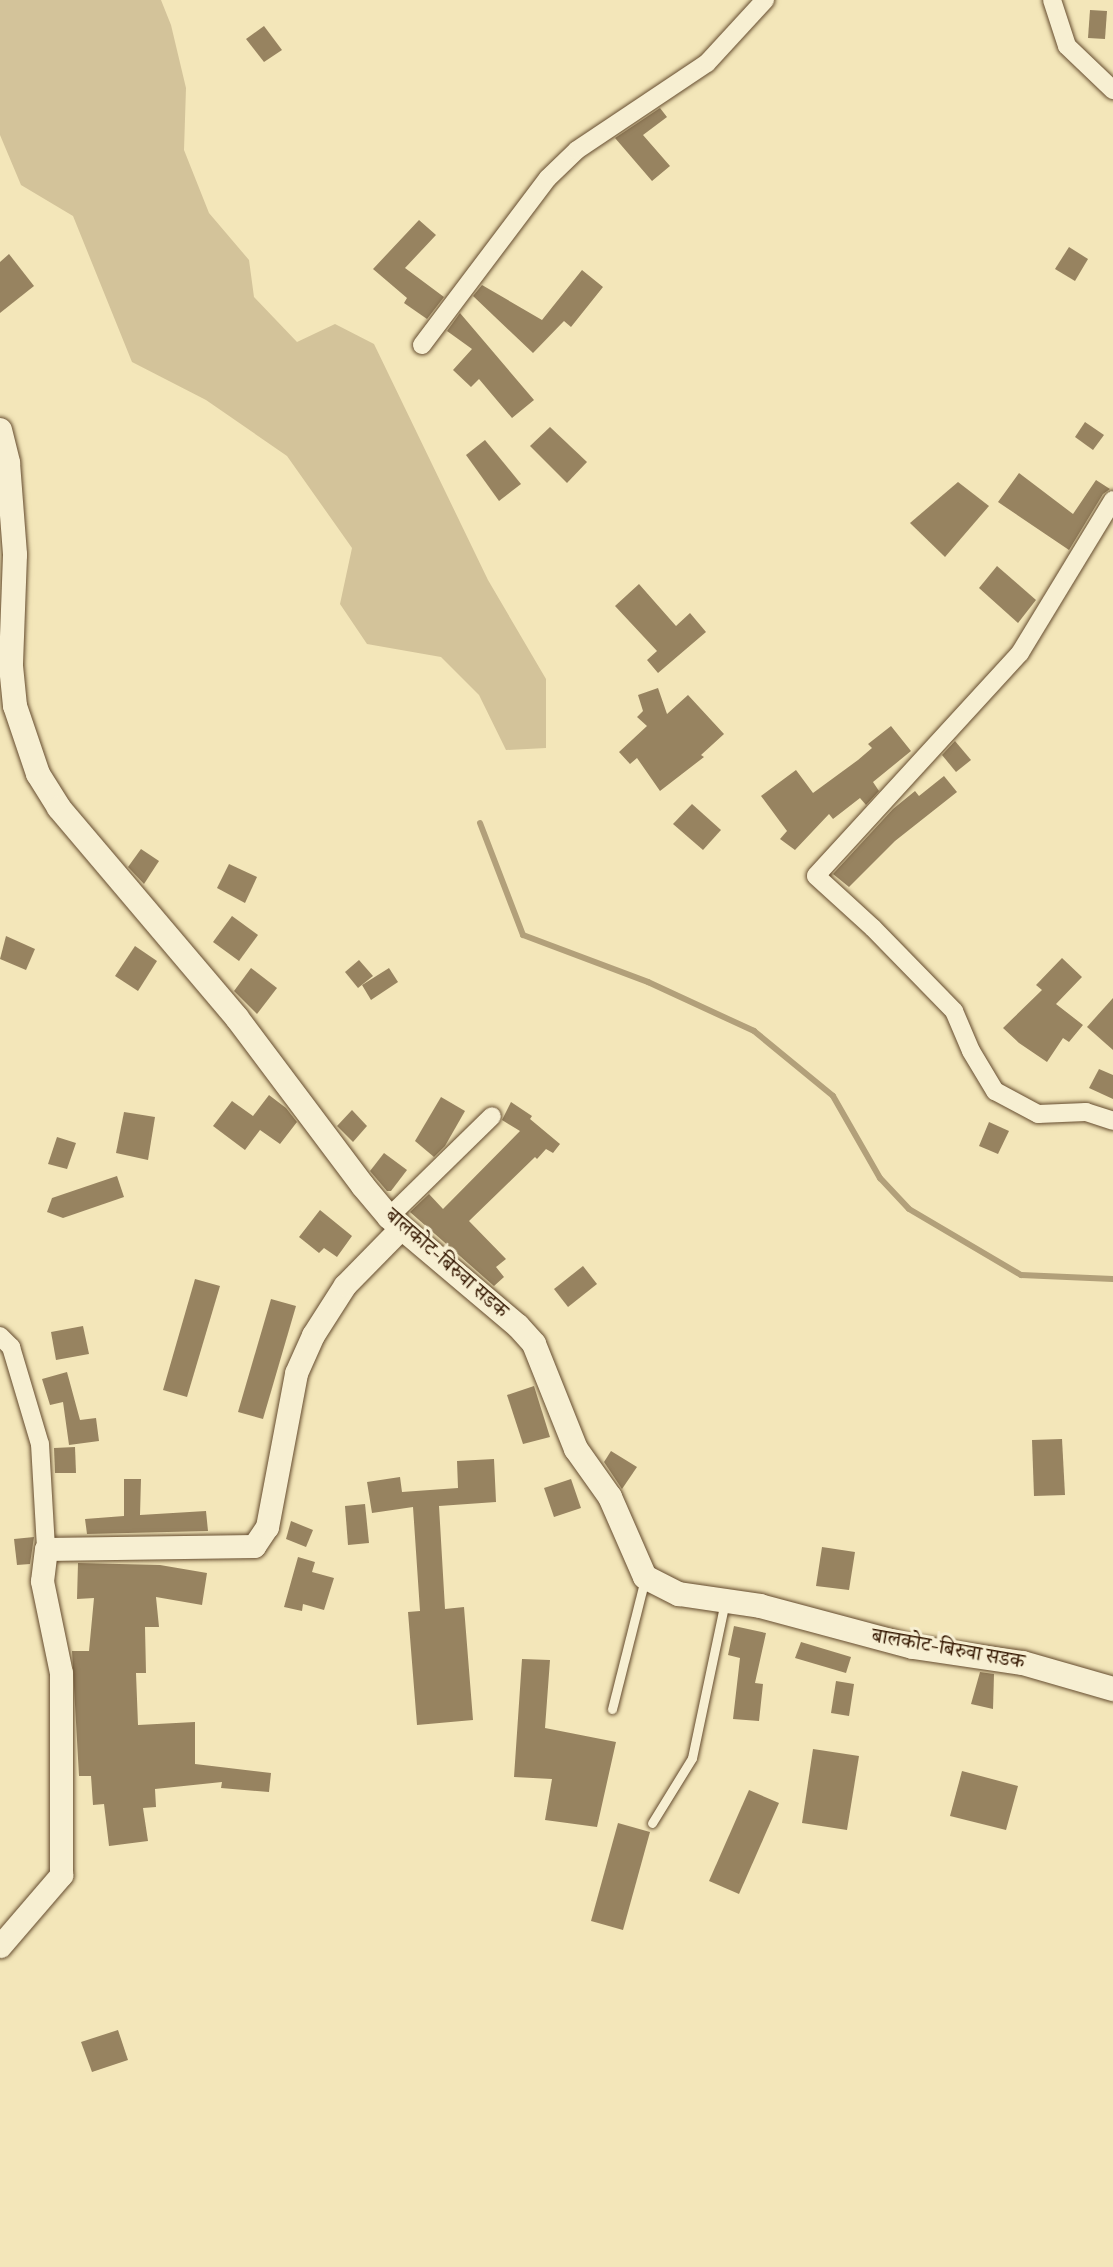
<!DOCTYPE html>
<meta charset="utf-8">
<style>
body{margin:0}
#map{position:relative;width:1113px;height:2267px;overflow:hidden;background:#f3e6b9;font-family:Vollkorn,"Noto Serif Devanagari",serif}
div>[style]{position:absolute}
[style*='--x']{left:calc(var(--x)*1px);top:calc(var(--y)*1px);width:calc(var(--w)*1px);rotate:calc(var(--a)*1deg)}
.green>*{inset:0;background:#d3c39a}
.stream>*{height:6px;margin:-3px;padding:0 3px;transform-origin:3px;border-radius:3px;background:#b2a07a}
.building>*{inset:0;background:#978360}
.roads{filter:drop-shadow(0 0 2px #644b2e) drop-shadow(0 0 2px #644b2e)}
.service>*{height:9px;margin:-4.5px;padding:0 4.5px;transform-origin:4.5px;border-radius:4.5px;background:#f7efd2}
.minor>*{height:18px;margin:-9px;padding:0 9px;transform-origin:9px;border-radius:9px;background:#f7efd2}
.tertiary>*{height:23px;margin:-11.5px;padding:0 11.5px;transform-origin:11.5px;border-radius:11.5px;background:#f7efd2}
.secondary>*{height:24px;margin:-12px;padding:0 12px;transform-origin:12px;border-radius:12px;background:#f7efd2}
span{translate:-50% -50%;white-space:nowrap;text-align:center;line-height:1.15;-webkit-text-stroke:6px #f7efd2;paint-order:stroke}
.street-label{font-size:21px;color:#341700}
</style>
<div id="map">
<div class="green">
<i style="clip-path:polygon(0 0,161px 0,171px 25px,186px 88px,184px 150px,209px 213px,249px 260px,254px 297px,297px 342px,335px 324px,374px 344px,488px 580px,546px 679px,546px 748px,506px 750px,479px 695px,441px 657px,367px 644px,340px 604px,352px 548px,287px 456px,206px 400px,132px 362px,73px 216px,21px 185px,0 135px)"></i>
</div>
<div class="stream">
<i style="--x:480;--y:823;--w:120;--a:69"></i>
<i style="--x:523;--y:935;--w:134;--a:20.6"></i>
<i style="--x:648;--y:982;--w:117;--a:24.8"></i>
<i style="--x:754;--y:1031;--w:102;--a:39.4"></i>
<i style="--x:833;--y:1096;--w:95;--a:60.2"></i>
<i style="--x:880;--y:1178;--w:42;--a:46.9"></i>
<i style="--x:909;--y:1209;--w:130;--a:30.5"></i>
<i style="--x:1021;--y:1275;--w:92;--a:2.5"></i>
</div>
<div class="building">
<i style="clip-path:polygon(1090px 10px,1107px 11px,1105px 39px,1088px 38px)"></i>
<i style="clip-path:polygon(264px 26px,282px 50px,264px 62px,246px 39px)"></i>
<i style="clip-path:polygon(660px 108px,667px 117px,643px 135px,670px 166px,652px 181px,615px 138px)"></i>
<i style="clip-path:polygon(419px 220px,436px 235px,405px 268px,444px 297px,427px 319px,404px 303px,407px 298px,373px 269px)"></i>
<i style="clip-path:polygon(1069px 247px,1088px 259px,1075px 281px,1055px 269px)"></i>
<i style="clip-path:polygon(9px 254px,34px 286px,0 313px,0 262px)"></i>
<i style="clip-path:polygon(582px 270px,603px 287px,571px 327px,564px 321px,533px 353px,473px 296px,482px 285px,542px 320px)"></i>
<i style="clip-path:polygon(460px 313px,534px 400px,512px 418px,479px 379px,471px 387px,453px 370px,472px 349px,447px 331px)"></i>
<i style="clip-path:polygon(1085px 422px,1104px 435px,1093px 450px,1075px 437px)"></i>
<i style="clip-path:polygon(550px 427px,587px 462px,567px 483px,530px 446px)"></i>
<i style="clip-path:polygon(485px 440px,521px 484px,499px 501px,466px 455px)"></i>
<i style="clip-path:polygon(1019px 473px,1073px 514px,1096px 480px,1110px 489px,1103px 494px,1069px 550px,998px 502px)"></i>
<i style="clip-path:polygon(958px 482px,989px 506px,945px 557px,910px 523px)"></i>
<i style="clip-path:polygon(997px 566px,1036px 600px,1018px 623px,979px 588px)"></i>
<i style="clip-path:polygon(639px 584px,676px 626px,690px 613px,706px 632px,658px 673px,647px 660px,657px 651px,615px 606px)"></i>
<i style="clip-path:polygon(658px 688px,667px 714px,688px 695px,724px 734px,701px 755px,704px 757px,660px 791px,637px 758px,630px 764px,619px 752px,647px 726px,637px 717px,643px 711px,638px 695px)"></i>
<i style="clip-path:polygon(891px 726px,911px 751px,873px 782px,879px 791px,866px 805px,860px 798px,833px 819px,829px 814px,795px 850px,780px 839px,787px 831px,761px 796px,796px 770px,813px 793px,858px 760px,872px 748px,868px 744px)"></i>
<i style="clip-path:polygon(955px 741px,971px 760px,956px 772px,942px 755px)"></i>
<i style="clip-path:polygon(944px 776px,957px 792px,895px 841px,849px 887px,833px 874px,893px 809px,915px 791px,919px 796px)"></i>
<i style="clip-path:polygon(692px 804px,721px 830px,703px 850px,673px 824px)"></i>
<i style="clip-path:polygon(141px 849px,159px 861px,144px 884px,128px 867px)"></i>
<i style="clip-path:polygon(229px 864px,257px 877px,245px 903px,217px 888px)"></i>
<i style="clip-path:polygon(232px 916px,258px 935px,239px 961px,213px 942px)"></i>
<i style="clip-path:polygon(6px 936px,35px 949px,26px 970px,0 959px)"></i>
<i style="clip-path:polygon(135px 946px,157px 961px,138px 991px,115px 976px)"></i>
<i style="clip-path:polygon(1062px 958px,1082px 977px,1056px 1004px,1083px 1025px,1069px 1042px,1063px 1038px,1047px 1062px,1019px 1043px,1003px 1028px,1042px 990px,1036px 985px)"></i>
<i style="clip-path:polygon(359px 960px,373px 976px,358px 988px,345px 972px)"></i>
<i style="clip-path:polygon(251px 968px,277px 988px,257px 1014px,234px 991px)"></i>
<i style="clip-path:polygon(389px 968px,398px 982px,371px 1000px,362px 985px)"></i>
<i style="clip-path:polygon(1113px 998px,1113px 1050px,1087px 1027px)"></i>
<i style="clip-path:polygon(1099px 1069px,1113px 1075px,1113px 1099px,1089px 1088px)"></i>
<i style="clip-path:polygon(269px 1095px,286px 1108px,297px 1122px,280px 1144px,260px 1130px,245px 1150px,213px 1126px,232px 1101px,253px 1116px)"></i>
<i style="clip-path:polygon(441px 1097px,465px 1111px,445px 1146px,434px 1157px,415px 1141px)"></i>
<i style="clip-path:polygon(511px 1102px,532px 1116px,530px 1119px,560px 1144px,553px 1153px,546px 1149px,537px 1159px,535px 1157px,469px 1221px,506px 1259px,496px 1267px,504px 1277px,494px 1286px,410px 1212px,429px 1194px,443px 1209px,520px 1131px,502px 1120px)"></i>
<i style="clip-path:polygon(352px 1110px,367px 1126px,353px 1142px,337px 1126px)"></i>
<i style="clip-path:polygon(124px 1112px,155px 1117px,148px 1160px,116px 1153px)"></i>
<i style="clip-path:polygon(989px 1122px,1009px 1131px,998px 1154px,979px 1146px)"></i>
<i style="clip-path:polygon(57px 1137px,76px 1143px,67px 1169px,48px 1164px)"></i>
<i style="clip-path:polygon(384px 1153px,407px 1170px,391px 1191px,387px 1191px,370px 1171px)"></i>
<i style="clip-path:polygon(117px 1176px,124px 1197px,63px 1218px,47px 1212px,52px 1198px)"></i>
<i style="clip-path:polygon(320px 1210px,352px 1236px,337px 1257px,324px 1248px,319px 1253px,299px 1237px)"></i>
<i style="clip-path:polygon(583px 1266px,597px 1284px,568px 1307px,554px 1289px)"></i>
<i style="clip-path:polygon(195px 1279px,220px 1286px,187px 1397px,163px 1390px)"></i>
<i style="clip-path:polygon(271px 1299px,296px 1306px,263px 1419px,238px 1412px)"></i>
<i style="clip-path:polygon(83px 1326px,89px 1354px,56px 1360px,51px 1332px)"></i>
<i style="clip-path:polygon(67px 1372px,80px 1420px,96px 1418px,99px 1441px,69px 1445px,63px 1402px,50px 1405px,42px 1379px)"></i>
<i style="clip-path:polygon(534px 1386px,550px 1437px,523px 1444px,507px 1395px)"></i>
<i style="clip-path:polygon(1062px 1439px,1065px 1495px,1034px 1496px,1032px 1440px)"></i>
<i style="clip-path:polygon(75px 1447px,76px 1473px,55px 1473px,54px 1448px)"></i>
<i style="clip-path:polygon(611px 1451px,637px 1467px,622px 1489px,604px 1462px)"></i>
<i style="clip-path:polygon(494px 1459px,496px 1502px,439px 1506px,445px 1609px,464px 1607px,473px 1720px,417px 1725px,408px 1612px,420px 1611px,413px 1507px,372px 1513px,367px 1482px,400px 1477px,402px 1492px,458px 1488px,457px 1461px)"></i>
<i style="clip-path:polygon(124px 1479px,141px 1479px,140px 1515px,206px 1511px,208px 1531px,87px 1534px,85px 1519px,124px 1516px)"></i>
<i style="clip-path:polygon(571px 1479px,581px 1508px,554px 1517px,544px 1488px)"></i>
<i style="clip-path:polygon(365px 1504px,369px 1543px,348px 1545px,345px 1506px)"></i>
<i style="clip-path:polygon(291px 1521px,313px 1530px,306px 1547px,286px 1539px)"></i>
<i style="clip-path:polygon(34px 1537px,30px 1564px,17px 1565px,14px 1539px)"></i>
<i style="clip-path:polygon(822px 1547px,855px 1552px,849px 1590px,816px 1586px)"></i>
<i style="clip-path:polygon(298px 1557px,315px 1562px,312px 1572px,334px 1578px,324px 1610px,303px 1604px,302px 1611px,284px 1607px)"></i>
<i style="clip-path:polygon(78px 1563px,160px 1565px,207px 1573px,202px 1605px,156px 1597px,159px 1627px,145px 1627px,146px 1673px,136px 1673px,138px 1725px,195px 1722px,195px 1764px,271px 1773px,269px 1792px,221px 1788px,222px 1782px,155px 1789px,156px 1807px,143px 1808px,148px 1841px,109px 1846px,104px 1804px,93px 1805px,91px 1776px,79px 1776px,72px 1651px,89px 1651px,94px 1598px,77px 1599px)"></i>
<i style="clip-path:polygon(734px 1626px,766px 1633px,755px 1683px,763px 1684px,759px 1721px,733px 1719px,740px 1658px,728px 1655px)"></i>
<i style="clip-path:polygon(801px 1642px,851px 1657px,846px 1673px,795px 1658px)"></i>
<i style="clip-path:polygon(522px 1659px,550px 1660px,545px 1728px,616px 1742px,597px 1827px,545px 1820px,552px 1779px,514px 1777px)"></i>
<i style="clip-path:polygon(980px 1672px,994px 1674px,993px 1709px,971px 1704px)"></i>
<i style="clip-path:polygon(836px 1681px,854px 1684px,849px 1716px,831px 1713px)"></i>
<i style="clip-path:polygon(813px 1749px,859px 1756px,847px 1830px,802px 1823px)"></i>
<i style="clip-path:polygon(962px 1771px,1018px 1786px,1006px 1830px,950px 1816px)"></i>
<i style="clip-path:polygon(749px 1790px,779px 1803px,739px 1894px,709px 1881px)"></i>
<i style="clip-path:polygon(618px 1823px,650px 1832px,623px 1930px,591px 1921px)"></i>
<i style="clip-path:polygon(118px 2030px,128px 2060px,92px 2072px,81px 2042px)"></i>
</div>
<div class="roads">
<div class="service">
<i style="--x:612;--y:1709;--w:134;--a:-75.8"></i>
<i style="--x:652;--y:1823;--w:76;--a:-58.4"></i>
<i style="--x:692;--y:1758;--w:159;--a:-78.1"></i>
</div>
<div class="minor">
<i style="--x:1052;--y:0;--w:48;--a:71.9"></i>
<i style="--x:1067;--y:46;--w:64;--a:43.7"></i>
<i style="--x:422;--y:345;--w:209;--a:-53"></i>
<i style="--x:548;--y:178;--w:40;--a:-44"></i>
<i style="--x:577;--y:150;--w:156;--a:-33.8"></i>
<i style="--x:707;--y:63;--w:86;--a:-47.4"></i>
<i style="--x:1113;--y:500;--w:179;--a:121.3"></i>
<i style="--x:1020;--y:653;--w:302;--a:132.5"></i>
<i style="--x:816;--y:876;--w:77;--a:42.4"></i>
<i style="--x:873;--y:928;--w:116;--a:45.7"></i>
<i style="--x:954;--y:1011;--w:43;--a:67"></i>
<i style="--x:971;--y:1051;--w:47;--a:59"></i>
<i style="--x:995;--y:1091;--w:49;--a:28.1"></i>
<i style="--x:1038;--y:1114;--w:48;--a:-2.4"></i>
<i style="--x:1086;--y:1112;--w:28;--a:18"></i>
<i style="--x:389;--y:1217;--w:144;--a:-44.4"></i>
<i style="--x:0;--y:1336;--w:16;--a:45"></i>
<i style="--x:11;--y:1347;--w:101;--a:73.4"></i>
<i style="--x:40;--y:1444;--w:105;--a:86.7"></i>
</div>
<div class="tertiary">
<i style="--x:0;--y:1946;--w:94;--a:-49.3"></i>
<i style="--x:61;--y:1875;--w:202;--a:-90"></i>
<i style="--x:61;--y:1673;--w:94;--a:-101.7"></i>
<i style="--x:42;--y:1581;--w:32;--a:-83"></i>
<i style="--x:46;--y:1549;--w:208;--a:-0.8"></i>
<i style="--x:254;--y:1546;--w:23;--a:-56"></i>
<i style="--x:267;--y:1527;--w:157;--a:-79.3"></i>
<i style="--x:296;--y:1373;--w:42;--a:-65.9"></i>
<i style="--x:313;--y:1335;--w:59;--a:-57.4"></i>
<i style="--x:345;--y:1285;--w:78;--a:-45.5"></i>
</div>
<div class="secondary">
<i style="--x:0;--y:430;--w:34;--a:76"></i>
<i style="--x:8;--y:463;--w:92;--a:85.6"></i>
<i style="--x:15;--y:555;--w:111;--a:92.1"></i>
<i style="--x:11;--y:666;--w:40;--a:84.3"></i>
<i style="--x:15;--y:706;--w:72;--a:71.3"></i>
<i style="--x:38;--y:774;--w:40;--a:58"></i>
<i style="--x:59;--y:808;--w:275;--a:49.7"></i>
<i style="--x:237;--y:1018;--w:210;--a:53.1"></i>
<i style="--x:363;--y:1186;--w:40;--a:50"></i>
<i style="--x:389;--y:1217;--w:169;--a:40.2"></i>
<i style="--x:518;--y:1326;--w:24;--a:48"></i>
<i style="--x:534;--y:1344;--w:113;--a:68.2"></i>
<i style="--x:576;--y:1449;--w:59;--a:54.7"></i>
<i style="--x:610;--y:1497;--w:87;--a:66.4"></i>
<i style="--x:645;--y:1577;--w:38;--a:27"></i>
<i style="--x:679;--y:1594;--w:82;--a:8.4"></i>
<i style="--x:760;--y:1606;--w:158;--a:15"></i>
<i style="--x:913;--y:1647;--w:111;--a:8.3"></i>
<i style="--x:1023;--y:1663;--w:94;--a:16.1"></i>
</div>
</div>
<div class="street-label">
<span style="left:446px;top:1264px;rotate:41deg">बालकोट-बिरुवा सडक</span>
<span style="left:948px;top:1650px;rotate:10deg">बालकोट-बिरुवा सडक</span>
</div>
</div>
